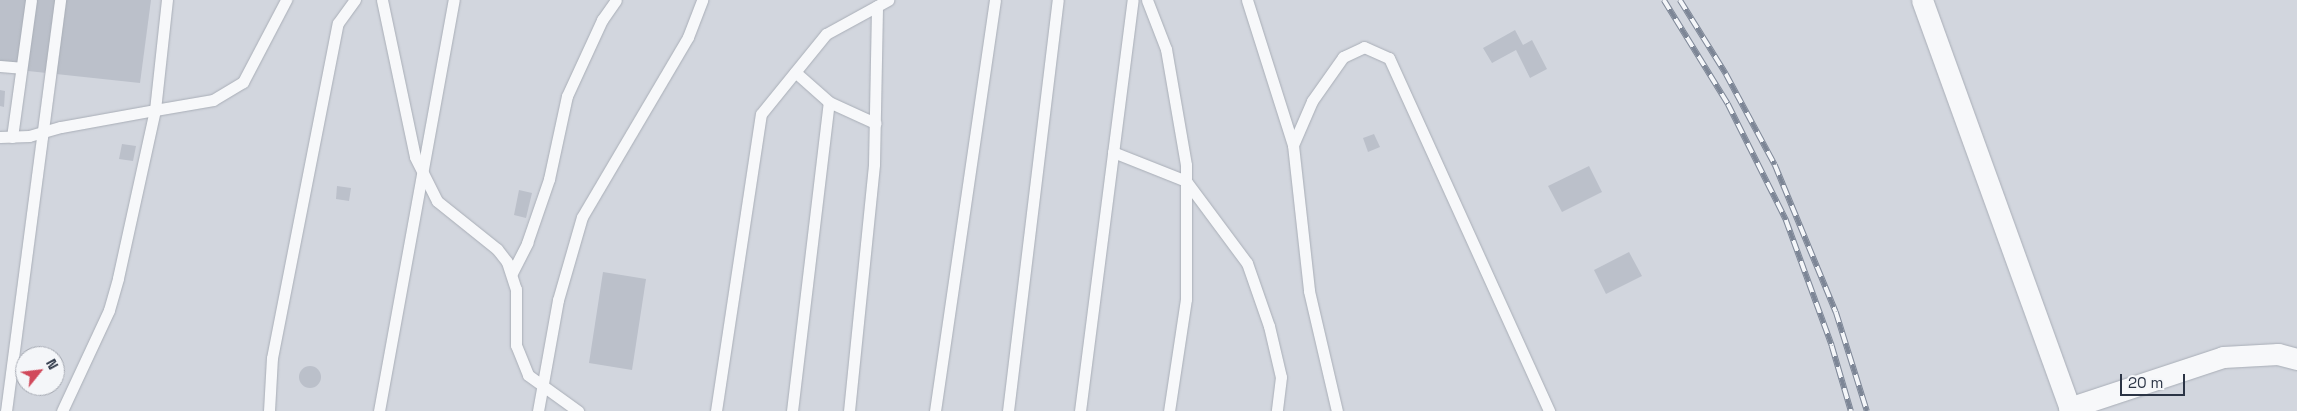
<!DOCTYPE html>
<style>
body{margin:0}
#map{position:relative;width:2297px;height:411px;overflow:hidden;background:#e4e7ec;font-family:"Space Grotesk",sans-serif}
div>[style]{position:absolute}
[style*='--x']{left:calc(var(--x)*1px);top:calc(var(--y)*1px);width:calc(var(--w)*1px);rotate:calc(var(--a)*1deg)}
.built>*{inset:0;background:#d2d6de}
.building>*{inset:0;background:#bbc0ca}
.round{border-radius:50%}
.roads{filter:drop-shadow(0 0 1px #a9aeb7) drop-shadow(0 0 1px #a9aeb7)}
.service>*{height:11px;margin:-5.5px;padding:0 5.5px;transform-origin:5.5px;border-radius:5.5px;background:#f7f8fa}
.minor>*{height:21px;margin:-10.5px;padding:0 10.5px;transform-origin:10.5px;border-radius:10.5px;background:#f7f8fa}
.rail>*{height:5.5px;margin-top:-2.75px;transform-origin:0;background:repeating-linear-gradient(90deg,#f4f6f9 0 11px,#7d8696 0 22px);box-sizing:border-box;border-block:1px solid #7d8696}
span{translate:-50% -50%;white-space:nowrap;text-align:center;line-height:1.15;-webkit-text-stroke:4px #f4f6f9;paint-order:stroke}
.north{position:absolute;left:15px;top:346px;width:50px;height:50px;box-sizing:border-box;background:#f4f6f9;border:1px solid #a4a8b1;border-radius:50%;rotate:61deg;font-size:14px;font-weight:700;line-height:20px;text-align:center;color:#2b3445}
.north::after{content:'';display:block;margin:auto;width:18px;height:22px;background:#d1495b;clip-path:polygon(50% 0,100% 100%,50% 72%,0 100%)}
.scale{position:absolute;left:2120px;top:374px;width:65px;height:22px;box-sizing:border-box;border:2px solid #2b3445;border-top:0;padding-left:6px;font-size:15px;line-height:18px;white-space:nowrap;color:#2b3445;-webkit-text-stroke:4px #f4f6f9;paint-order:stroke}
</style>
<div id="map">
<div class="built">
<i style="clip-path:polygon(evenodd,0 0,2297px 0,2297px 411px,0 411px,0 0,25px 356px,55px 356px,55px 386px,25px 386px,25px 356px)"></i>
</div>
<div class="building">
<i style="clip-path:polygon(0 0,151px 0,140px 83px,0 68px)"></i>
<i style="clip-path:polygon(1515px 30px,1523px 45px,1532px 40px,1547px 69px,1530px 78px,1516px 50px,1492px 63px,1483px 48px)"></i>
<i style="clip-path:polygon(0 90px,5px 91px,4px 107px,0 106px)"></i>
<i style="clip-path:polygon(1374px 134px,1380px 147px,1368px 152px,1363px 138px)"></i>
<i style="clip-path:polygon(122px 144px,136px 146px,133px 161px,119px 159px)"></i>
<i style="clip-path:polygon(1589px 166px,1602px 192px,1562px 212px,1548px 186px)"></i>
<i style="clip-path:polygon(337px 186px,351px 188px,349px 201px,336px 199px)"></i>
<i style="clip-path:polygon(519px 190px,532px 193px,526px 218px,514px 215px)"></i>
<i style="clip-path:polygon(1629px 252px,1642px 276px,1606px 294px,1594px 270px)"></i>
<i style="clip-path:polygon(603px 272px,646px 279px,632px 370px,589px 363px)"></i>
<i class="round" style="left:299px;top:366px;width:22px;height:22px"></i>
</div>
<div class="roads">
<div class="service">
<i style="--x:382;--y:0;--w:160;--a:78.1"></i>
<i style="--x:415;--y:157;--w:49;--a:63.4"></i>
<i style="--x:437;--y:201;--w:77;--a:38.7"></i>
<i style="--x:497;--y:249;--w:16;--a:52"></i>
<i style="--x:507;--y:262;--w:28;--a:72"></i>
<i style="--x:516;--y:289;--w:56;--a:90"></i>
<i style="--x:516;--y:345;--w:32;--a:68"></i>
<i style="--x:528;--y:375;--w:62;--a:35.8"></i>
<i style="--x:1147;--y:0;--w:53;--a:68.8"></i>
<i style="--x:1166;--y:49;--w:118;--a:80.2"></i>
<i style="--x:1186;--y:165;--w:134;--a:90"></i>
<i style="--x:1186;--y:299;--w:113;--a:98.6"></i>
<i style="--x:1247;--y:0;--w:152;--a:72.4"></i>
<i style="--x:1293;--y:145;--w:147;--a:83.7"></i>
<i style="--x:1309;--y:291;--w:123;--a:76.9"></i>
<i style="--x:0;--y:66;--w:21;--a:5"></i>
<i style="--x:829;--y:102;--w:51;--a:24.5"></i>
<i style="--x:0;--y:137;--w:29;--a:-2"></i>
<i style="--x:29;--y:136;--w:33;--a:-16"></i>
<i style="--x:61;--y:127;--w:96;--a:-10.3"></i>
<i style="--x:155;--y:110;--w:111;--a:-83.8"></i>
<i style="--x:12;--y:137;--w:138;--a:-82.1"></i>
<i style="--x:1293;--y:145;--w:48;--a:-66.6"></i>
<i style="--x:1312;--y:101;--w:54;--a:-54.8"></i>
<i style="--x:1343;--y:57;--w:23;--a:-25"></i>
<i style="--x:1364;--y:47;--w:27;--a:24"></i>
<i style="--x:1389;--y:58;--w:388;--a:65.6"></i>
<i style="--x:1113;--y:152;--w:79;--a:21.7"></i>
<i style="--x:1186;--y:181;--w:102;--a:53.4"></i>
<i style="--x:1247;--y:263;--w:67;--a:70.8"></i>
<i style="--x:1269;--y:326;--w:52;--a:76.8"></i>
<i style="--x:1281;--y:377;--w:34;--a:97"></i>
<i style="--x:512;--y:273;--w:34;--a:-63"></i>
<i style="--x:527;--y:243;--w:68;--a:-71"></i>
<i style="--x:549;--y:179;--w:85;--a:-77.8"></i>
<i style="--x:567;--y:96;--w:84;--a:-65.3"></i>
<i style="--x:602;--y:20;--w:24;--a:-55"></i>
<i style="--x:6;--y:411;--w:415;--a:-82.5"></i>
<i style="--x:62;--y:411;--w:111;--a:-65"></i>
<i style="--x:109;--y:310;--w:33;--a:-74"></i>
<i style="--x:118;--y:278;--w:172;--a:-77.6"></i>
<i style="--x:155;--y:110;--w:59;--a:-9.8"></i>
<i style="--x:213;--y:100;--w:35;--a:-31"></i>
<i style="--x:243;--y:82;--w:93;--a:-62.3"></i>
<i style="--x:269;--y:411;--w:53;--a:-86.8"></i>
<i style="--x:272;--y:358;--w:341;--a:-78.9"></i>
<i style="--x:338;--y:23;--w:29;--a:-54"></i>
<i style="--x:379;--y:411;--w:418;--a:-79.7"></i>
<i style="--x:538;--y:411;--w:113;--a:-79.8"></i>
<i style="--x:558;--y:300;--w:86;--a:-73.9"></i>
<i style="--x:582;--y:217;--w:209;--a:-59.5"></i>
<i style="--x:688;--y:37;--w:40;--a:-69"></i>
<i style="--x:716;--y:411;--w:300;--a:-81.4"></i>
<i style="--x:761;--y:114;--w:103;--a:-50.9"></i>
<i style="--x:826;--y:34;--w:71;--a:-28.7"></i>
<i style="--x:792;--y:411;--w:311;--a:-83.2"></i>
<i style="--x:829;--y:102;--w:45;--a:-138.6"></i>
<i style="--x:849;--y:411;--w:248;--a:-84.2"></i>
<i style="--x:874;--y:164;--w:158;--a:-88.9"></i>
<i style="--x:935;--y:411;--w:415;--a:-81.7"></i>
<i style="--x:1008;--y:411;--w:414;--a:-83.1"></i>
<i style="--x:1080;--y:411;--w:414;--a:-82.7"></i>
</div>
<div class="minor">
<i style="--x:1922;--y:0;--w:437;--a:70.1"></i>
<i style="--x:2069;--y:408;--w:162;--a:-18.3"></i>
<i style="--x:2223;--y:357;--w:55;--a:-3.1"></i>
<i style="--x:2278;--y:354;--w:20;--a:15"></i>
</div>
</div>
<div class="rail">
<i style="--x:1664;--y:0;--w:122;--a:58.4"></i>
<i style="--x:1728;--y:104;--w:130;--a:63.4"></i>
<i style="--x:1786;--y:220;--w:134;--a:69.9"></i>
<i style="--x:1832;--y:346;--w:68;--a:73.7"></i>
<i style="--x:1680;--y:0;--w:87;--a:58.1"></i>
<i style="--x:1726;--y:74;--w:103;--a:61.7"></i>
<i style="--x:1775;--y:165;--w:159;--a:67.5"></i>
<i style="--x:1836;--y:312;--w:104;--a:72.6"></i>
</div>
<div class="north">N</div>
<div class="scale">20 m</div>
</div>
